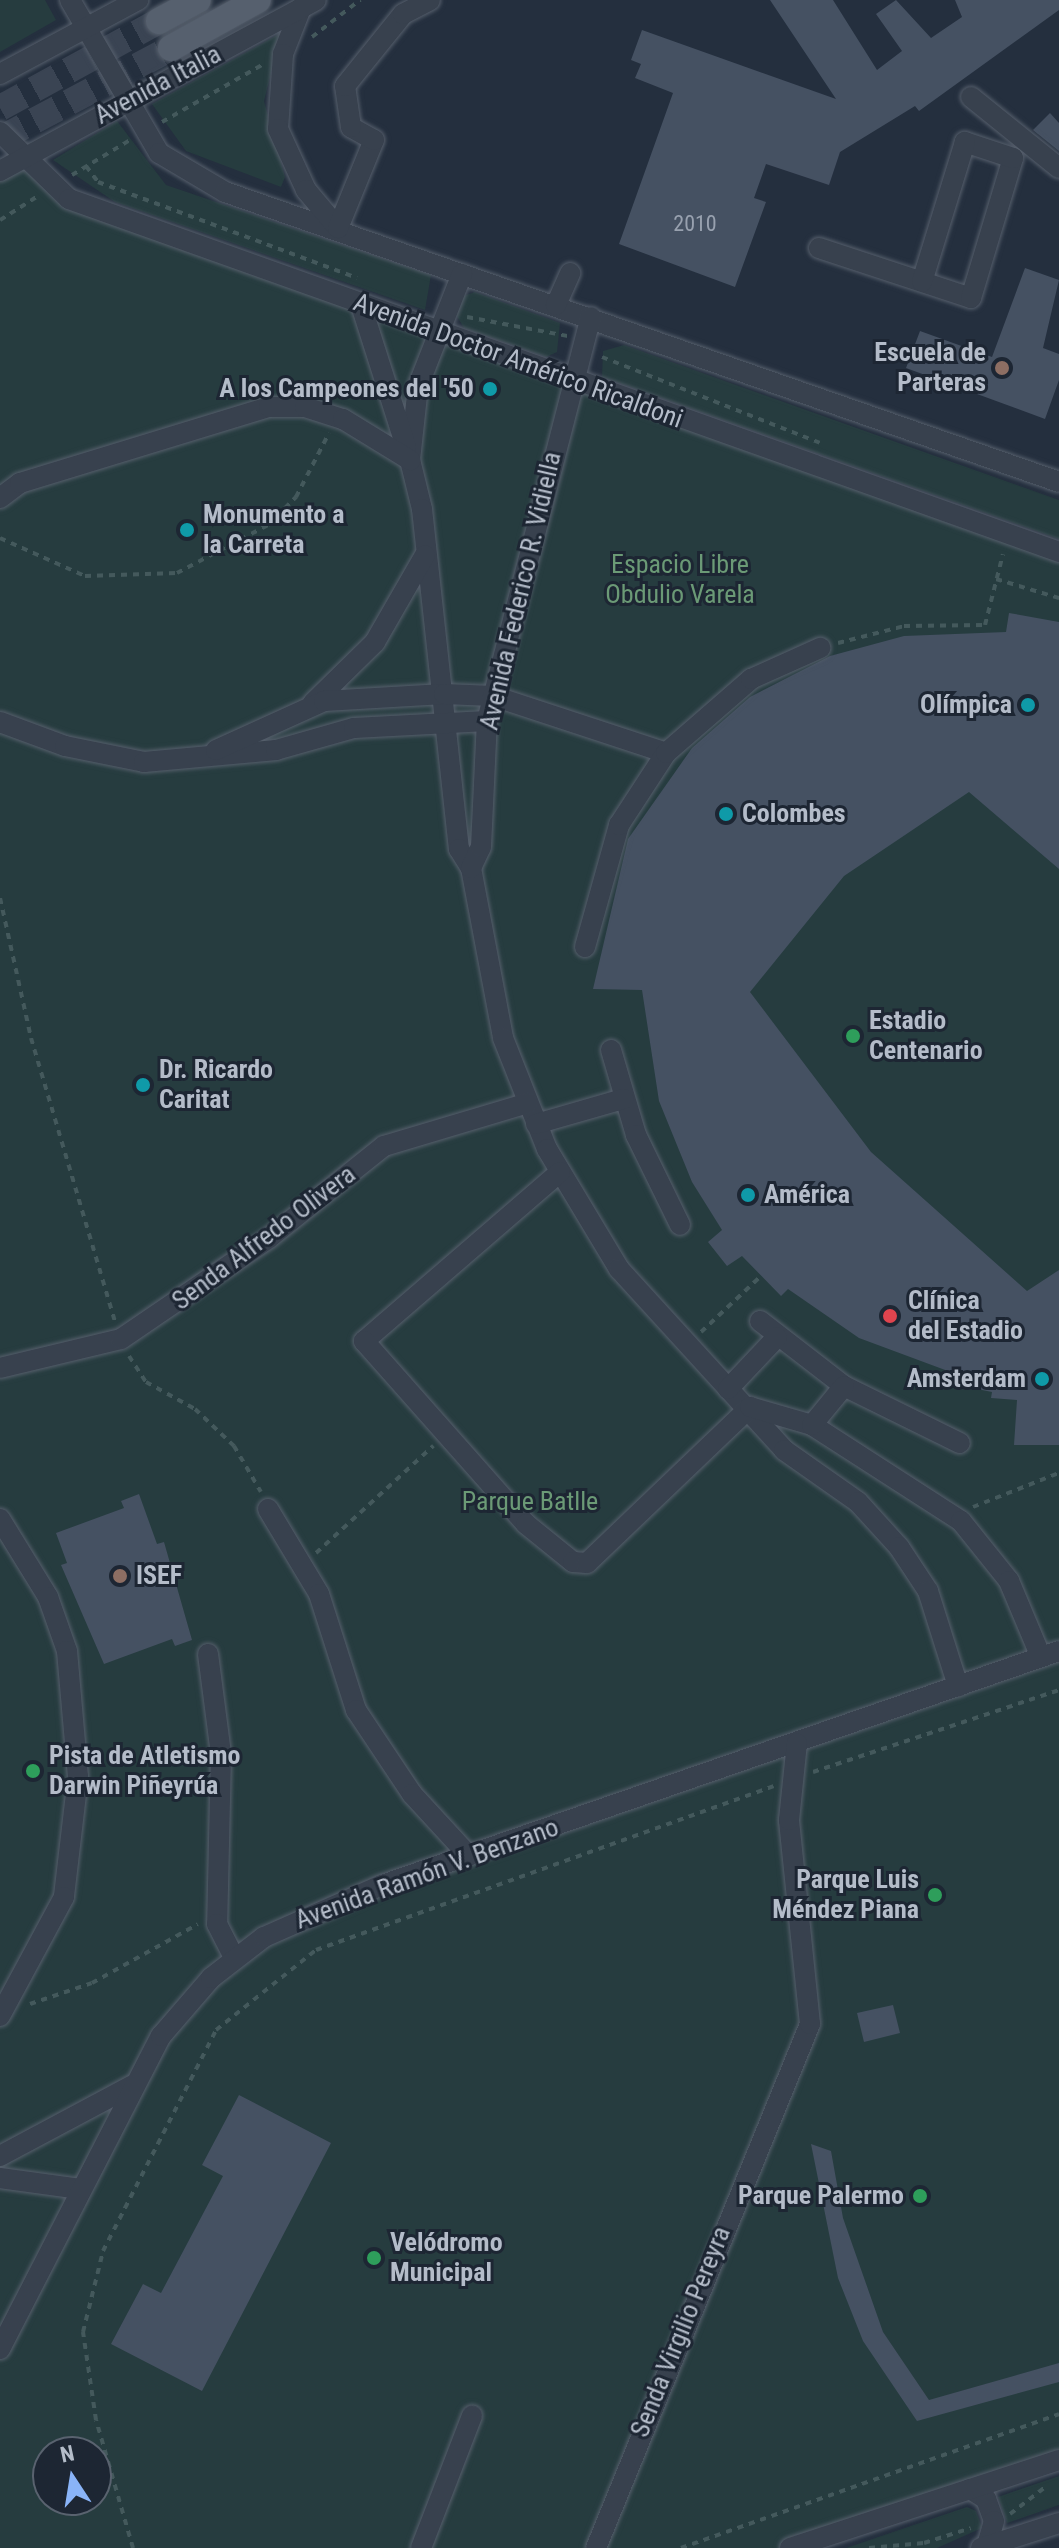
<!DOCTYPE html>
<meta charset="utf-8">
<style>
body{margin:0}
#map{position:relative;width:1059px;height:2548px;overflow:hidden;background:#242f3e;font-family:"Roboto Condensed",sans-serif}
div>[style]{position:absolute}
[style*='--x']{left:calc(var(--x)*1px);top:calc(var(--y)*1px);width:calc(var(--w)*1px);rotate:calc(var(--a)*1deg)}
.green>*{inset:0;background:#263c3f}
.building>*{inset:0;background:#455162}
.major-tunnel>*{height:26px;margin-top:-13px;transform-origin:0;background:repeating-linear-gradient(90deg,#3a4453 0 26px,transparent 0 39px)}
.path>*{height:4px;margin-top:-2px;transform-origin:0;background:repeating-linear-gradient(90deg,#44595c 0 6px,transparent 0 12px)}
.roads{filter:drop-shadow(0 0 2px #565f6c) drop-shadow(0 0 2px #565f6c)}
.minor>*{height:20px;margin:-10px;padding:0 10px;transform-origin:10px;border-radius:10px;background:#38414e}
.major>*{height:26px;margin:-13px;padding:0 13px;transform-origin:13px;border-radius:13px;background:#56606e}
.dots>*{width:22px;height:22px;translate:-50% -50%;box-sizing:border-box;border:4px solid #1d2633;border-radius:50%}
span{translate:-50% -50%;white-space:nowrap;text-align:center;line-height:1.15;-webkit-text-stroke:6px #1d2633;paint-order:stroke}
.number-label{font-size:22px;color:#98a1af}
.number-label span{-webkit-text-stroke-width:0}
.street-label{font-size:26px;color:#b4bcc9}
.poi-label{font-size:26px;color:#b4bcc9;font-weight:700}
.right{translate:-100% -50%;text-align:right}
.left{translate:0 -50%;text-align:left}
.park-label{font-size:26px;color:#6b9a76}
.north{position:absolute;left:32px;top:2436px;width:80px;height:80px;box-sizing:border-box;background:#1d2633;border:2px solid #59626f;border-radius:50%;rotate:348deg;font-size:22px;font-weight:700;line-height:32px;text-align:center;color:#b4bcc9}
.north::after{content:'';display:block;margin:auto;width:28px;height:36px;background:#8ab4f8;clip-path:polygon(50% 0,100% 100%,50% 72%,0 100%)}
</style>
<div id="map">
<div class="green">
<i style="clip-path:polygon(0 0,45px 0,56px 20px,0 52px)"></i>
<i style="clip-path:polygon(281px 33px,264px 101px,285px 177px,281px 187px,186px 151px,152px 104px)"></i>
<i style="clip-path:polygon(117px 121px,166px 185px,431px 275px,425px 310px,115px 202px,53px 160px)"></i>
<i style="clip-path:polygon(evenodd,22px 159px,52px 187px,1059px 552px,1059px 2460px,790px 2548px,0 2548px,0 171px,22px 159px,48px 2452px,96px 2452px,96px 2500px,48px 2500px,48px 2452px)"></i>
<i style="clip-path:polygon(475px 292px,560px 323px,557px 352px,546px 357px,464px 328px,455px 313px,461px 297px)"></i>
<i style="clip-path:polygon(624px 345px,1059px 500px,1059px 539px,602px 377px,603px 351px)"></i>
<i style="clip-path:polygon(1059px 2476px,1059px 2505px,1007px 2523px,998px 2497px)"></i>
<i style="clip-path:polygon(967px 2507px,976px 2511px,982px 2528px,937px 2548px,846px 2548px)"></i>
</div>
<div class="building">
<i style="clip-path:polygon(770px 0,833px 0,877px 70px,902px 51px,876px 14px,896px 0,931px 38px,962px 17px,955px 0,1059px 0,1059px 10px,919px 111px,915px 106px,840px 152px,829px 185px,766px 164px,754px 198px,766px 202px,735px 287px,619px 244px,673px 93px,635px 78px,641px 64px,631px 60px,642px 30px,836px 99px)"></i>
<i style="clip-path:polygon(1050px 113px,1059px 123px,1059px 151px,1033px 130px)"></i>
<i style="clip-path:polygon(1025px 268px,1059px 280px,1043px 348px,1059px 354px,1059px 380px,1045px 419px,906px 368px,920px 331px,992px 357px)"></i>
<i style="clip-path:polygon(1009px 613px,1059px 622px,1059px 869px,969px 792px,844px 876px,750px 992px,871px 1152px,1027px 1291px,1059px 1270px,1059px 1445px,1014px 1445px,1017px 1400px,991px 1398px,992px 1392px,962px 1386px,964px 1377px,859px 1338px,788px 1289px,781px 1296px,742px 1256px,727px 1266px,708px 1242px,722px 1230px,692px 1182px,659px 1101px,642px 990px,593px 989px,628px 839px,692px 748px,750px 697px,830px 656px,904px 636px,1006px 632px)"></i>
<i style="clip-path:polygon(139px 1494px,157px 1544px,164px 1542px,192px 1640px,175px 1646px,172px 1639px,104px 1664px,61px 1565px,67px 1563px,56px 1533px,124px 1508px,121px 1501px)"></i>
<i style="clip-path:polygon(893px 2005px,900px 2033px,864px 2042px,857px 2013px)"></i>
<i style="clip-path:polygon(239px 2095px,331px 2143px,202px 2391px,111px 2344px,143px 2284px,161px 2293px,223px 2176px,202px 2165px)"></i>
<i style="clip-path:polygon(811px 2144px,831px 2151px,843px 2218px,883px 2332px,929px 2400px,1059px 2363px,1059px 2382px,917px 2421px,863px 2341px,838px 2278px)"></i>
</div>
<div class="major-tunnel">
<i style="--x:0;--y:108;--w:181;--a:-28.7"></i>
<i style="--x:0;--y:139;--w:194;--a:-28"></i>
</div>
<div class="path">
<i style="--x:312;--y:37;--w:61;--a:-37.6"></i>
<i style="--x:162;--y:122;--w:115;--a:-29.7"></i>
<i style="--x:86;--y:166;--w:20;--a:53"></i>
<i style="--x:98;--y:182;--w:276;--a:20.3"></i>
<i style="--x:72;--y:175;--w:68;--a:-31.1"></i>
<i style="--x:0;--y:220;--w:45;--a:-32.3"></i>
<i style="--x:467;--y:317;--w:103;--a:10.7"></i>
<i style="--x:602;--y:357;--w:234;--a:21.5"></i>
<i style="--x:0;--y:538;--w:93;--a:24.1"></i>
<i style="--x:85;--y:576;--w:92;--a:-1.9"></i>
<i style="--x:177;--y:573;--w:103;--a:-27.8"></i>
<i style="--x:268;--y:525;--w:40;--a:-45"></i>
<i style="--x:296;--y:497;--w:72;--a:-62.7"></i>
<i style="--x:996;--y:579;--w:66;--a:16.8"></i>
<i style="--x:838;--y:643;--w:68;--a:-14.4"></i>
<i style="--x:904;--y:626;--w:81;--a:-0.7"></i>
<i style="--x:985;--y:625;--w:73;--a:-75.8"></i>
<i style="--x:0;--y:898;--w:143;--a:77.5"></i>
<i style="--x:31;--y:1038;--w:296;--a:73.5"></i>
<i style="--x:701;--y:1332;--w:82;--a:-43"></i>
<i style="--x:129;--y:1356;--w:31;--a:57"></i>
<i style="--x:146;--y:1382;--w:56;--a:28.9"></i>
<i style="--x:195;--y:1409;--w:54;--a:43.5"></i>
<i style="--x:234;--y:1446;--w:53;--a:59.6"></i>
<i style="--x:973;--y:1507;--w:92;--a:-21.6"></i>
<i style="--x:316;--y:1553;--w:159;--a:-42.4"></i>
<i style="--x:813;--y:1772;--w:259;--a:-18.4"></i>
<i style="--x:30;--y:2004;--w:65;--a:-18.7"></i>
<i style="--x:92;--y:1983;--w:121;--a:-29.1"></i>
<i style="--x:1010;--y:2514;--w:43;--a:-37.4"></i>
<i style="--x:133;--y:2548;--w:133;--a:-106.1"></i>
<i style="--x:96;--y:2420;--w:89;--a:-98.4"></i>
<i style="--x:83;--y:2332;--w:83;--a:-76.1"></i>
<i style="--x:103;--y:2251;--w:248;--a:-62.9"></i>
<i style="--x:216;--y:2030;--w:128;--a:-38.7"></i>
<i style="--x:316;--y:1950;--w:486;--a:-19.7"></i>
<i style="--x:681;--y:2548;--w:401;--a:-19.5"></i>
<i style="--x:869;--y:2548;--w:55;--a:-5.2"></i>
<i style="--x:924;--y:2543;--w:49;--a:-17.7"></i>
</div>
<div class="roads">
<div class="minor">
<i style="--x:70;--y:0;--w:177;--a:59.8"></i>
<i style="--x:159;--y:153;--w:77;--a:30.6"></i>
<i style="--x:225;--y:192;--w:883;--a:19.17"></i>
<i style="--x:301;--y:8;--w:49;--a:111.4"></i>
<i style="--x:283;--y:54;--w:75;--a:93.8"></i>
<i style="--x:278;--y:129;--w:67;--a:65.3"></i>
<i style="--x:306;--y:190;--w:50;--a:49.9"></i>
<i style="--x:338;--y:228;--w:95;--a:-67.8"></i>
<i style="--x:374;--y:140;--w:26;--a:-151"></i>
<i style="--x:351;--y:127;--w:41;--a:-98.3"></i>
<i style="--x:345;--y:86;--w:92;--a:-51.1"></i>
<i style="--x:403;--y:14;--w:30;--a:-27"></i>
<i style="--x:0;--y:74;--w:157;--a:-28.2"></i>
<i style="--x:971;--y:97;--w:113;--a:38.9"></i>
<i style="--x:0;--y:132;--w:96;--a:44.2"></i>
<i style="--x:69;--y:199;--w:1051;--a:19.62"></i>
<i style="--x:0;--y:171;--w:359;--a:-28.4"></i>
<i style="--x:819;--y:248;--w:160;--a:18.2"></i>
<i style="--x:971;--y:298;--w:146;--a:-73.3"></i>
<i style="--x:1013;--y:158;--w:51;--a:-161.6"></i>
<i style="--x:965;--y:142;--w:146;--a:107.1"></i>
<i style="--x:462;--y:274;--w:120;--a:111.4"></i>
<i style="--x:418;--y:386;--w:74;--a:96.2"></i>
<i style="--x:410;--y:460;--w:50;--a:76.2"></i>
<i style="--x:422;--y:509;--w:342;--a:83.8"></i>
<i style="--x:459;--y:849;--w:22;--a:58"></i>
<i style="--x:471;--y:868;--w:173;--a:79.3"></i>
<i style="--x:503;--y:1038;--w:119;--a:68.4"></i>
<i style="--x:547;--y:1149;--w:140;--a:59"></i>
<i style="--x:619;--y:1269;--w:245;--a:47.6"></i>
<i style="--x:784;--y:1450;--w:90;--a:35.1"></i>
<i style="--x:858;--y:1502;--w:61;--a:47.7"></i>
<i style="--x:899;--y:1547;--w:53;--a:56.6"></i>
<i style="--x:928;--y:1591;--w:100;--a:72.5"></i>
<i style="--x:361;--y:305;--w:149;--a:72.4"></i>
<i style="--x:556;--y:305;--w:35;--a:-66"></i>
<i style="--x:0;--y:498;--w:25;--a:-37"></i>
<i style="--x:20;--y:483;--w:260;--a:-17"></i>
<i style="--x:269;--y:407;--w:36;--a:0"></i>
<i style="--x:305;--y:407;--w:40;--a:18"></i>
<i style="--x:343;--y:419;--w:79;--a:31.5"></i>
<i style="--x:313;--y:703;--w:87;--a:-44.5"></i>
<i style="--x:375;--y:642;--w:100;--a:-60.1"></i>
<i style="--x:0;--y:722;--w:69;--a:20.3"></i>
<i style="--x:65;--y:746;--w:81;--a:11.4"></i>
<i style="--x:144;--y:762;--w:133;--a:-5.2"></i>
<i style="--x:276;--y:750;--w:81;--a:-15.8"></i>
<i style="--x:354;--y:728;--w:133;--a:-3"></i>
<i style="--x:216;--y:750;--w:119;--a:-24.4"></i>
<i style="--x:324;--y:701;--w:120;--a:-3.3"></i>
<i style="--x:444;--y:694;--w:49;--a:2.3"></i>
<i style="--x:493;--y:696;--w:182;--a:18.2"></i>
<i style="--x:471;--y:868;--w:23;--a:-65"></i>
<i style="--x:481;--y:847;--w:126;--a:-87.3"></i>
<i style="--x:487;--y:721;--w:417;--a:-75.6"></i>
<i style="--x:585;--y:947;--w:127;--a:-74.4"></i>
<i style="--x:619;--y:825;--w:86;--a:-56.9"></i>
<i style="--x:666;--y:753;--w:113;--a:-41"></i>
<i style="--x:751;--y:679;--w:76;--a:-24.2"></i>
<i style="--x:611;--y:1050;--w:89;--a:73.6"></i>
<i style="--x:636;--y:1135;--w:100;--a:63.9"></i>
<i style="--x:536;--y:1124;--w:91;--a:-16"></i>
<i style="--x:560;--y:1172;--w:259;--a:139.2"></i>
<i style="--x:364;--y:1341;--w:244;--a:48.5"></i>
<i style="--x:526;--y:1524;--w:60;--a:39"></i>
<i style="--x:573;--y:1562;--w:14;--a:4"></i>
<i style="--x:587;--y:1563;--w:226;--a:-43.7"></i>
<i style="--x:760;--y:1321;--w:106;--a:37.7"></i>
<i style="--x:844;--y:1386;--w:129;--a:26.2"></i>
<i style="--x:0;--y:1368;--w:124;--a:-13.5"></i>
<i style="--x:121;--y:1339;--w:179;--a:-34.3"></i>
<i style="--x:269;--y:1238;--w:147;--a:-38.7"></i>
<i style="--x:384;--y:1146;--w:150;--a:-16.6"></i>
<i style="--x:728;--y:1389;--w:71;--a:-46.7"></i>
<i style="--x:750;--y:1407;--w:65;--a:16.2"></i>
<i style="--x:812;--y:1425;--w:177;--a:32.8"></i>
<i style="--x:961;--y:1521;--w:77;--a:51.3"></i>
<i style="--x:1009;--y:1581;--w:82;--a:67.2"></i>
<i style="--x:812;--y:1425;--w:50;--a:-50.6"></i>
<i style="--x:268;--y:1509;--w:99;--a:59"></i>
<i style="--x:319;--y:1594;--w:122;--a:72.3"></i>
<i style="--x:356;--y:1710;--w:101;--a:56.3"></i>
<i style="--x:412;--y:1794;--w:84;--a:47.4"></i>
<i style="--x:0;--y:1519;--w:92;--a:58.4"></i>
<i style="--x:48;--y:1597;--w:57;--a:70.6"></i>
<i style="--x:67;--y:1651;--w:126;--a:85"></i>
<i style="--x:78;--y:1777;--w:121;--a:96.7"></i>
<i style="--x:64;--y:1897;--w:135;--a:118.3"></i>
<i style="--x:208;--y:1654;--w:101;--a:82.6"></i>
<i style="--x:221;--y:1754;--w:170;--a:91.3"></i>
<i style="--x:217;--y:1924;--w:38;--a:63"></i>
<i style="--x:0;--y:2156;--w:149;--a:-28.1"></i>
<i style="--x:0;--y:2178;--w:81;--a:7.8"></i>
<i style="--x:0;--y:2349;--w:352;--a:-62.8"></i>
<i style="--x:161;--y:2036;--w:77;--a:-49.2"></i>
<i style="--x:211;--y:1978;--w:67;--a:-37.7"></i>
<i style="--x:264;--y:1937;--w:129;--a:-23.8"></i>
<i style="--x:382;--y:1885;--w:716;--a:-19.07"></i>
<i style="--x:970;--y:2489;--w:19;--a:32"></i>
<i style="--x:986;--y:2499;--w:23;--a:70"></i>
<i style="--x:994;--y:2521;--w:26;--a:106"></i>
<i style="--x:421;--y:2548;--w:142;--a:-68.9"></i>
<i style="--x:596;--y:2548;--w:566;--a:-67.79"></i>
<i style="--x:810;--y:2024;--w:205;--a:-95.9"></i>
<i style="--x:789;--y:1820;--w:77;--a:-84.1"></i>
<i style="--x:790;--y:2548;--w:283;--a:-18.1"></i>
<i style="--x:981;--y:2548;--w:82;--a:-17.8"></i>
</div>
<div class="major">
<i style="--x:159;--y:21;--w:44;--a:-28.3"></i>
<i style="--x:171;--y:48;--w:99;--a:-28.9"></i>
</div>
</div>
<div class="dots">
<i style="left:1002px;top:368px;background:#8d6e63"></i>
<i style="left:490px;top:389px;background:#0f9aa8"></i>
<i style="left:187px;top:530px;background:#0f9aa8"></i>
<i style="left:1028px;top:705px;background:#0f9aa8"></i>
<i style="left:726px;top:814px;background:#0f9aa8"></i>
<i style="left:853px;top:1036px;background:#2e9e5b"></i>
<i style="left:143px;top:1085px;background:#0f9aa8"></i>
<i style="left:748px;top:1195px;background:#0f9aa8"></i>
<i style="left:890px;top:1316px;background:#e0444e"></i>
<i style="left:1042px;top:1379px;background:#0f9aa8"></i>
<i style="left:120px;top:1576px;background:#8d6e63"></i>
<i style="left:33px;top:1771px;background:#2e9e5b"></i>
<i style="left:935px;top:1895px;background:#2e9e5b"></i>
<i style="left:920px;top:2196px;background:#2e9e5b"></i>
<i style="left:374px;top:2258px;background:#2e9e5b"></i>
</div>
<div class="number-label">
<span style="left:695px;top:224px">2010</span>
</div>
<div class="street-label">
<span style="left:158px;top:85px;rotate:-28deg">Avenida Italia</span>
<span style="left:518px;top:361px;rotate:20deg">Avenida Doctor Américo Ricaldoni</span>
<span style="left:521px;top:591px;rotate:-77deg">Avenida Federico R. Vidiella</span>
<span style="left:264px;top:1238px;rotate:-37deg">Senda Alfredo Olivera</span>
<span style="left:427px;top:1874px;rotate:-20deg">Avenida Ramón V. Benzano</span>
<span style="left:681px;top:2332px;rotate:-68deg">Senda Virgilio Pereyra</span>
</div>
<div class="poi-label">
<span class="right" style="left:986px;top:368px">Escuela de<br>Parteras</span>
<span class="right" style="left:474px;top:389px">A los Campeones del '50</span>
<span class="left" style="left:203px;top:530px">Monumento a<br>la Carreta</span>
<span class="right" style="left:1012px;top:705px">Olímpica</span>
<span class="left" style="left:742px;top:814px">Colombes</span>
<span class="left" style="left:869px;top:1036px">Estadio<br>Centenario</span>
<span class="left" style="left:159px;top:1085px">Dr. Ricardo<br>Caritat</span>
<span class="left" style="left:764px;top:1195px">América</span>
<span class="left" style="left:908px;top:1316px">Clínica<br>del Estadio</span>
<span class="right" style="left:1026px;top:1379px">Amsterdam</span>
<span class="left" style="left:136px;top:1576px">ISEF</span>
<span class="left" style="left:49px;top:1771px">Pista de Atletismo<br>Darwin Piñeyrúa</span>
<span class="right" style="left:919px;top:1895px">Parque Luis<br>Méndez Piana</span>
<span class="right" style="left:904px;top:2196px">Parque Palermo</span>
<span class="left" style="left:390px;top:2258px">Velódromo<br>Municipal</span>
</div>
<div class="park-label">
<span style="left:680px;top:580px">Espacio Libre<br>Obdulio Varela</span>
<span style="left:530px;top:1502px">Parque Batlle</span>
</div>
<div class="north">N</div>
</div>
